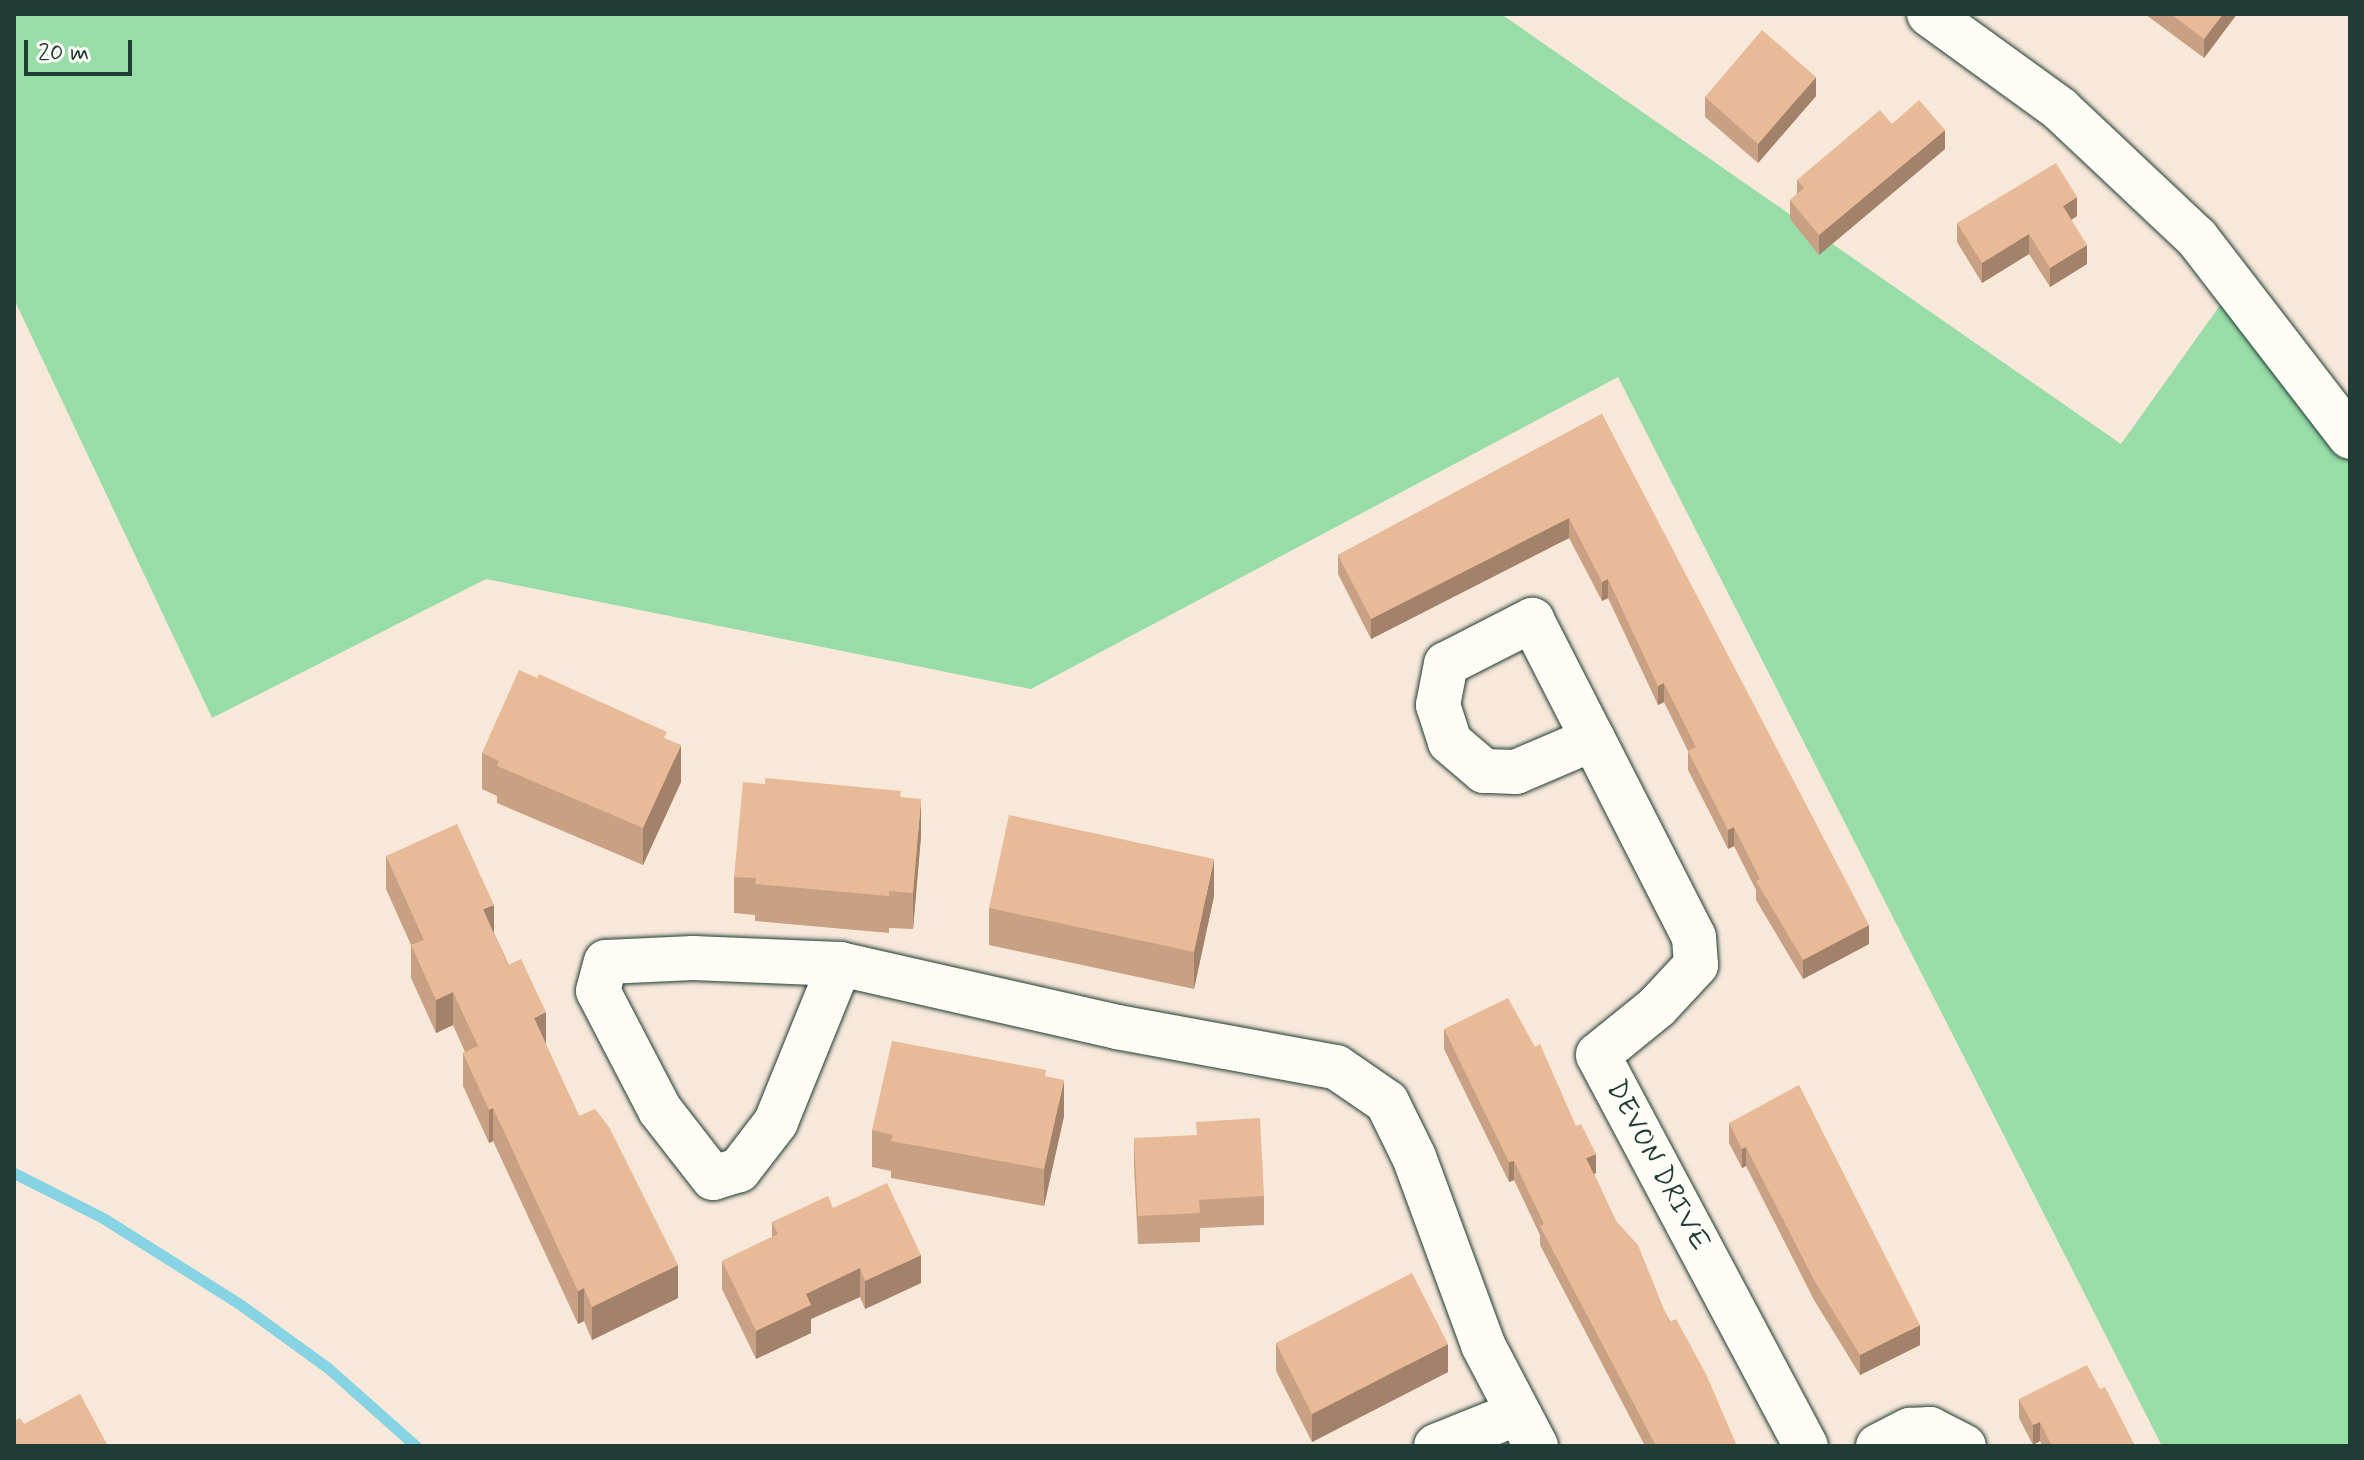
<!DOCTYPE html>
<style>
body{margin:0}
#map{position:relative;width:2364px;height:1460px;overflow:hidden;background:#f7e8da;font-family:Mynerve,sans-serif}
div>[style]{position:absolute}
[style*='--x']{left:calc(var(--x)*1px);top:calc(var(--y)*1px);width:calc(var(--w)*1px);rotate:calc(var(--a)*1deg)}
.green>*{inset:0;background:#98dca8}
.stream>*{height:11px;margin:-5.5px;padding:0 5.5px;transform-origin:5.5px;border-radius:5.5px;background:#85d3e3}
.roads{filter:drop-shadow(0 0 2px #1f3d34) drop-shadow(0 0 2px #1f3d34)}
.minor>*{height:44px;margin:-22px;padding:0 22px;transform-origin:22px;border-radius:22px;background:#fdfcf7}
.wall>*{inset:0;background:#c8a083}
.shaded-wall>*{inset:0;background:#a2826a}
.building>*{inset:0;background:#e8ba98}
span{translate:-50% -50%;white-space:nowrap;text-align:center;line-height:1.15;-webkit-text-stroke:6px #fdfcf7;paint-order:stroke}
.street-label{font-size:28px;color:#1f3d34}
.frame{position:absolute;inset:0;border:16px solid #1f3d34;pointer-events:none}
.scale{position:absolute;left:24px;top:40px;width:108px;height:36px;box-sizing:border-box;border:4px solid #1f3d34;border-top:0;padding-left:10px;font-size:24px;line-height:28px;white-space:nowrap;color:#1f3d34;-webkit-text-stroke:6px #fdfcf7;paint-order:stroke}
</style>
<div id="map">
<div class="green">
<i style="clip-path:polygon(14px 14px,1501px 14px,2121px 444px,2236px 283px,2350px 437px,2350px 1446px,2162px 1446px,1618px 377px,1031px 689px,486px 579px,212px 718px,14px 299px)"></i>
</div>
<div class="stream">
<i style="--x:14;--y:1173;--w:100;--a:26.8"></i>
<i style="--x:103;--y:1218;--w:163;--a:32.2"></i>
<i style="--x:241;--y:1305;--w:107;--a:35.9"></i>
<i style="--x:328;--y:1368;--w:118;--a:41.6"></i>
</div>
<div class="roads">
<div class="minor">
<i style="--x:1929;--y:14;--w:162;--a:35.9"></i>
<i style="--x:2060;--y:109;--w:188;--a:43.3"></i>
<i style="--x:2197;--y:238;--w:251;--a:52.4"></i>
<i style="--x:1593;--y:739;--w:84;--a:156.8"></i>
<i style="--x:1516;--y:772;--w:32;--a:-178"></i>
<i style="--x:1484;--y:771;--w:45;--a:-139.5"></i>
<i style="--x:1450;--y:742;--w:39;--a:-108"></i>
<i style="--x:1438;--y:705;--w:42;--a:-79"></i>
<i style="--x:1446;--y:664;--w:97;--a:-27.1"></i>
<i style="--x:1532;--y:620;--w:134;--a:62.9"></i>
<i style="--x:1593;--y:739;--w:222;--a:63"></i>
<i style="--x:1694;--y:937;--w:28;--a:86"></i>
<i style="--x:1696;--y:965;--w:57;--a:132.9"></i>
<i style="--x:1657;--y:1007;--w:76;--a:140.9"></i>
<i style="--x:1598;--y:1055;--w:443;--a:62"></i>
<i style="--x:693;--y:958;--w:147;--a:2.3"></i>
<i style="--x:840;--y:964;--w:170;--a:112.1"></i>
<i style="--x:776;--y:1122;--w:61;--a:127.6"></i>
<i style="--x:739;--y:1170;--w:27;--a:163"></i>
<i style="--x:713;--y:1178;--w:86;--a:-127.9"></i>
<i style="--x:660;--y:1110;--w:134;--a:-117.5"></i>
<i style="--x:598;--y:991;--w:30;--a:-75"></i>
<i style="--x:606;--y:962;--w:87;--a:-2.6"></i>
<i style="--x:840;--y:964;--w:284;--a:12.8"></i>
<i style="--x:1117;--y:1027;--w:223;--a:10.4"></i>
<i style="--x:1336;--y:1067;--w:62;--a:34.5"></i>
<i style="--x:1387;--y:1102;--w:61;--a:63.9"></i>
<i style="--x:1414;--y:1157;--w:200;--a:69.8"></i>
<i style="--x:1483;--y:1345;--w:114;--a:62.3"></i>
<i style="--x:1436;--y:1446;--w:88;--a:-21.9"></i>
<i style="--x:1878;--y:1446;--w:36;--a:-27"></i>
<i style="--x:1910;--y:1430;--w:20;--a:-3"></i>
<i style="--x:1930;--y:1429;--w:38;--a:27"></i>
</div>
</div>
<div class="wall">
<i style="clip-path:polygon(2145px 14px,2237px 14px,2204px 58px)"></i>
<i style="clip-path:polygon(1816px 96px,1758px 163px,1705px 117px,1705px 97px)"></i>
<i style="clip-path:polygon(1945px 149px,1819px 255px,1790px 219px,1790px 200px,1797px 194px,1797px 180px)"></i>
<i style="clip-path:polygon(2077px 216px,2071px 220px,2087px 264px,2050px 287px,2029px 254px,1982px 283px,1957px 242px,1957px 223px)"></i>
<i style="clip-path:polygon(1602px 414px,1869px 944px,1803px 979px,1756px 900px,1756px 890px,1734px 846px,1728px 849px,1715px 823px,1688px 770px,1688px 751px,1664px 702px,1658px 705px,1608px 598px,1602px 601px,1569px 538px,1371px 639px,1338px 574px,1338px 555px)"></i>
<i style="clip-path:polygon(667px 739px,681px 782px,643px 865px,497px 803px,497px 796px,482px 789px,482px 753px)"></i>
<i style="clip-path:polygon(765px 784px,901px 797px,921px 836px,913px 929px,889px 928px,889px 933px,755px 921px,755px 915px,734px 913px,734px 877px)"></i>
<i style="clip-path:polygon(386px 856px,494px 933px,579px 1116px,678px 1298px,592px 1340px,584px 1321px,578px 1324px,493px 1141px,489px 1143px,463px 1086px,463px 1053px,465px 1052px,453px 1025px,436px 1033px,411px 978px,411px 945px,386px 889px)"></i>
<i style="clip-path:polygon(1214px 896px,1194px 989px,989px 945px,989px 908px)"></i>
<i style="clip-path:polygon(1444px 1029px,1596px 1173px,1594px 1174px,1616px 1221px,1737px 1446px,1645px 1446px,1540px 1245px,1540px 1235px,1514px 1180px,1509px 1182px,1444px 1049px)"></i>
<i style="clip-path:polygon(1046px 1076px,1064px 1116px,1044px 1206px,891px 1178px,891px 1171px,872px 1167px,872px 1130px)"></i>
<i style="clip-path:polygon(1729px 1123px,1920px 1345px,1860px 1375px,1814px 1300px,1746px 1166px,1742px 1168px,1729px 1143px)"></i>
<i style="clip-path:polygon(1134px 1138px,1264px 1196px,1264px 1225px,1200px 1228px,1200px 1242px,1138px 1244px,1134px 1166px)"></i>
<i style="clip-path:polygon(833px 1208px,921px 1283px,865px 1309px,860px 1297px,811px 1319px,811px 1333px,756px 1359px,722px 1289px,722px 1261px,772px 1237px,772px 1222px)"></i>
<i style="clip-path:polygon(1276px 1343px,1448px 1372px,1312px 1442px,1276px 1371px)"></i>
<i style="clip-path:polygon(2100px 1389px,2135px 1446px,2042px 1446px,2040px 1441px,2033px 1445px,2019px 1418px,2019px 1399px)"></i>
</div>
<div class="shaded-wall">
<i style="clip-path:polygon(2223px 14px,2237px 14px,2204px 58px,2204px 39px)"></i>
<i style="clip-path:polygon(1816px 77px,1816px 96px,1758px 163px,1758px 144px)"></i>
<i style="clip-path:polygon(1945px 130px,1945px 149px,1819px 255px,1819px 235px)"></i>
<i style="clip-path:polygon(2077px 197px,2077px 216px,2063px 225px,2063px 206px)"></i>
<i style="clip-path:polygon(2029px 234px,2029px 254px,1982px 283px,1982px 263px)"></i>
<i style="clip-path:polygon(2087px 245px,2087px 264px,2050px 287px,2050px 268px)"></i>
<i style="clip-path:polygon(1569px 518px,1569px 538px,1371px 639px,1371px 619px)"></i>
<i style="clip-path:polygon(1608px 579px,1608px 598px,1602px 601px,1602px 582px)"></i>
<i style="clip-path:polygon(1664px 683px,1664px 702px,1658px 705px,1658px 686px)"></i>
<i style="clip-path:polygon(681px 745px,681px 782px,643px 865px,643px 828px)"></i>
<i style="clip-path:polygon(921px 799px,921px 836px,913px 929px,913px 893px)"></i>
<i style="clip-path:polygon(1734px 827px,1734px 846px,1728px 849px,1728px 830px)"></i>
<i style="clip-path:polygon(1214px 859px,1214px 896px,1194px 989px,1194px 952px)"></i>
<i style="clip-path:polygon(494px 905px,494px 938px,483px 909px)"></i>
<i style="clip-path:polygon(1869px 925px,1869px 944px,1803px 979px,1803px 960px)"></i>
<i style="clip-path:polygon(453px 992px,453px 1025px,436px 1033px,436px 1000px)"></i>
<i style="clip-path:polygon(546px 1012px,546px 1045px,534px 1018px)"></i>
<i style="clip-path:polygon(1064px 1080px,1064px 1116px,1044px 1206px,1044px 1169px)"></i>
<i style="clip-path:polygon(493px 1108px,493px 1141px,489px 1143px,489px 1110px)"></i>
<i style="clip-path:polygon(1746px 1147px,1746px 1166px,1742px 1168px,1742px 1149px)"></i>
<i style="clip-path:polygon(1596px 1154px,1596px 1173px,1586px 1178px,1586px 1158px)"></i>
<i style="clip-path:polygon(1514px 1161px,1514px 1180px,1509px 1182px,1509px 1162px)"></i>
<i style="clip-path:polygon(921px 1255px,921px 1283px,865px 1309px,865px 1281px)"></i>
<i style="clip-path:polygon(678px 1265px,678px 1298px,592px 1340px,592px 1307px)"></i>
<i style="clip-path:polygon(860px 1268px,860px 1297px,811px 1319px,811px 1333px,756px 1359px,756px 1331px,806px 1294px)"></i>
<i style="clip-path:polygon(584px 1288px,584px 1321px,578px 1324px,578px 1291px)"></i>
<i style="clip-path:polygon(1920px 1325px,1920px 1345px,1860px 1375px,1860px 1355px)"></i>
<i style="clip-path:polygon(1448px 1344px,1448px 1372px,1312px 1442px,1312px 1414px)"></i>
<i style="clip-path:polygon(2040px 1422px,2040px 1441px,2033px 1445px,2033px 1425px)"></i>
</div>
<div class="building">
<i style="clip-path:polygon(2171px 14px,2223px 14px,2204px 39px)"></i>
<i style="clip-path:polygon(1762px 30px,1816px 77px,1758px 144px,1705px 97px)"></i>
<i style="clip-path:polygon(1919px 100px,1945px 130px,1819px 235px,1790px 200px,1804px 188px,1797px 180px,1880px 110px,1892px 124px)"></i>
<i style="clip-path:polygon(2056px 163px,2077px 197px,2063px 206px,2087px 245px,2050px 268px,2029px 234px,1982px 263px,1957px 223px)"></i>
<i style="clip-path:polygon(1602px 414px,1869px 925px,1803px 960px,1756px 881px,1760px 879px,1734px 827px,1728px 830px,1715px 804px,1688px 751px,1696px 747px,1664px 683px,1658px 686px,1608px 579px,1602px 582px,1569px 518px,1371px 619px,1338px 555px)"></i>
<i style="clip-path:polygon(519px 670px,537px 678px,539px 674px,667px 732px,664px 738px,681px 745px,643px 828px,497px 766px,499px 761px,482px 753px)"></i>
<i style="clip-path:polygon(765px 778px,901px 791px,900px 797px,921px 799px,913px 893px,889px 891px,889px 896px,755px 884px,756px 878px,734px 877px,743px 782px,765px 784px)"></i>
<i style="clip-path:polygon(1009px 815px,1214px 859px,1194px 952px,989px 908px)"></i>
<i style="clip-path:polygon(457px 824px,494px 905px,483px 909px,508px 965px,521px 959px,546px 1012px,534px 1018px,579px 1116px,595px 1109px,609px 1127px,678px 1265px,592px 1307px,584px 1288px,578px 1291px,493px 1108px,489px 1110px,463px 1053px,478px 1046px,453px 992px,436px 1000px,411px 945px,424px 940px,386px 856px)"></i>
<i style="clip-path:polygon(1508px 998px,1535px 1047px,1540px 1044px,1576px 1126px,1581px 1124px,1596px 1154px,1586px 1158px,1616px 1221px,1638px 1245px,1669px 1322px,1676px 1319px,1706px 1374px,1737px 1446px,1656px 1446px,1540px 1226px,1544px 1224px,1514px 1161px,1509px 1162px,1444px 1029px)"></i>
<i style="clip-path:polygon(892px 1041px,1046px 1070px,1045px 1076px,1064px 1080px,1044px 1169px,891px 1141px,893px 1135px,872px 1130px)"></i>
<i style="clip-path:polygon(1799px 1085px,1920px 1325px,1860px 1355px,1814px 1280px,1746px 1147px,1742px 1149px,1729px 1123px)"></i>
<i style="clip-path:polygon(1260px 1118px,1264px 1196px,1199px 1200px,1200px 1213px,1138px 1216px,1134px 1138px,1197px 1135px,1196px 1122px)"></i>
<i style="clip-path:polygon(887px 1183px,921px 1255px,865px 1281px,860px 1268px,806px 1294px,811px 1305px,756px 1331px,722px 1261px,778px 1234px,772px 1222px,828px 1196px,833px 1208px)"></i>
<i style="clip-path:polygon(1412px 1273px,1448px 1344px,1312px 1414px,1276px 1343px)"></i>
<i style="clip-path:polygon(2087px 1365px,2100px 1389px,2105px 1387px,2135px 1446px,2052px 1446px,2040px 1422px,2033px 1425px,2019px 1399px)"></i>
<i style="clip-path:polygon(80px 1394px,108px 1446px,14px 1446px,14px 1421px,20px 1418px,24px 1424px)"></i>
</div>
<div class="street-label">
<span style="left:1657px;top:1166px;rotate:62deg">DEVON DRIVE</span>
</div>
<div class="frame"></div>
<div class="scale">20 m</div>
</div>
